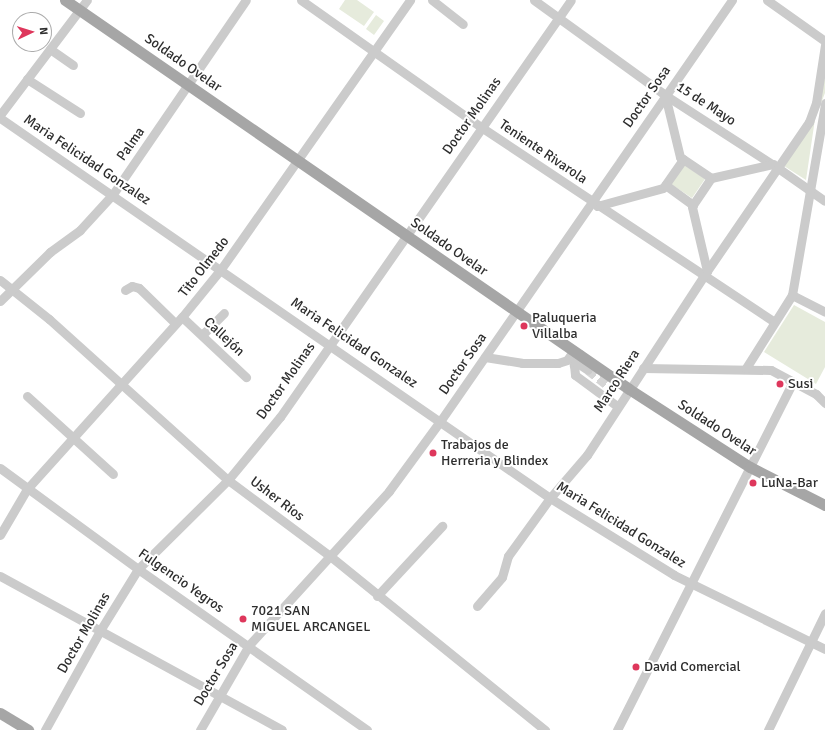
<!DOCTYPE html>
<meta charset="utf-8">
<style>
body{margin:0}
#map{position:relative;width:825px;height:730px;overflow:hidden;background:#fff;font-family:Signika,sans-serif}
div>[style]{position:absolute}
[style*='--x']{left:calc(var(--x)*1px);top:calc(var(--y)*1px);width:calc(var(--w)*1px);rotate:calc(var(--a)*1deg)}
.green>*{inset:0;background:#e6ebdc}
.minor-tunnel>*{height:9px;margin-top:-4.5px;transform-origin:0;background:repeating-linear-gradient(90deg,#d5d5d5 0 9px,transparent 0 13.5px)}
.minor>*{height:9px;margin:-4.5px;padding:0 4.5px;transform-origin:4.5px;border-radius:4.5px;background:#cbcbcb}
.major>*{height:11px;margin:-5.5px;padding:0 5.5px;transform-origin:5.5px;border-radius:5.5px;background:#a6a6a6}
.dots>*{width:11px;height:11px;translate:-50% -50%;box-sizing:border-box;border:2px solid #fff;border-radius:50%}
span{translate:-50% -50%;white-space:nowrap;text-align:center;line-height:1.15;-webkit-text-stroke:4px #fff;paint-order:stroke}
.street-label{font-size:14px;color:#2e2e2e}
.poi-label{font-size:14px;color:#2e2e2e}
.left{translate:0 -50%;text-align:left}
.north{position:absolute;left:12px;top:12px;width:40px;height:40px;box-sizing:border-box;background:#fff;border:1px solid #ababab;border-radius:50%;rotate:86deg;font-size:11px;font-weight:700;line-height:16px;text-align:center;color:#2e2e2e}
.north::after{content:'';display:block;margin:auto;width:14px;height:18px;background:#de375c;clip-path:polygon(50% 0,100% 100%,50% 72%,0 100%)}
</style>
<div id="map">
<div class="green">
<i style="clip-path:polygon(345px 0,357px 0,374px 12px,364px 26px,339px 9px)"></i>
<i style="clip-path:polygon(376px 15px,384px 21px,374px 35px,366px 29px)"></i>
<i style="clip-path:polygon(825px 69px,825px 93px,815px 119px,806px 180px,784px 166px,809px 127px)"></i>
<i style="clip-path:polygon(684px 165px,705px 179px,692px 198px,671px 184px)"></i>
<i style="clip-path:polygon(794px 305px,825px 322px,825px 367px,816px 384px,764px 352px)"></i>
</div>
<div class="minor-tunnel">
<i style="--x:588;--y:370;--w:34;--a:38"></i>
</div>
<div class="minor">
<i style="--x:301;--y:0;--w:220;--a:35.2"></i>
<i style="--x:481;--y:127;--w:352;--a:33.6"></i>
<i style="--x:432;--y:0;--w:39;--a:38"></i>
<i style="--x:534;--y:0;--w:162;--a:35.9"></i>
<i style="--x:665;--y:95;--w:135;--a:32.9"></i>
<i style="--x:778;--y:168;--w:57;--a:35.1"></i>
<i style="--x:767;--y:0;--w:71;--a:35.3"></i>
<i style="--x:50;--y:49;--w:28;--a:35"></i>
<i style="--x:27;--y:79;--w:63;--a:32.7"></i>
<i style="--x:665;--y:95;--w:64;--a:76.4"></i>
<i style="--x:680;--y:157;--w:4;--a:34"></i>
<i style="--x:0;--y:115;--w:144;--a:-52.9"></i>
<i style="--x:0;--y:118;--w:669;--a:34.64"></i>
<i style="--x:550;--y:498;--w:146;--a:31.8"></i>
<i style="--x:674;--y:575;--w:168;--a:26.1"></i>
<i style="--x:711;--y:178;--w:64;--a:-12.7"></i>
<i style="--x:693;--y:205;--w:2;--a:117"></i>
<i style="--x:692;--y:207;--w:66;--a:76.8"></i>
<i style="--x:597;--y:206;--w:68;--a:-15.3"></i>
<i style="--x:663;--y:188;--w:35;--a:-55"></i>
<i style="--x:683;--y:159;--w:34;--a:34"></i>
<i style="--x:711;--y:178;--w:32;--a:124"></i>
<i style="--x:693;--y:205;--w:34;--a:-144"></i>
<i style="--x:0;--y:280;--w:63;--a:38.5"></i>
<i style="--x:49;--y:319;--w:241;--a:42"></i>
<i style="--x:228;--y:480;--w:127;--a:36.7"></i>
<i style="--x:330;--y:556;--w:277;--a:39"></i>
<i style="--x:125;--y:290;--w:8;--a:-30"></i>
<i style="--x:132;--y:286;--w:7;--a:16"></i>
<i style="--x:139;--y:288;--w:50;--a:44.2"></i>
<i style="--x:792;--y:295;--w:37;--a:27"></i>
<i style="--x:0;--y:301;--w:70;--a:-44.4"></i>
<i style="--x:50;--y:252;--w:37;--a:-36"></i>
<i style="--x:80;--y:230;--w:49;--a:-47.5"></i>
<i style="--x:113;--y:194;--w:235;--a:-55.6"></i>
<i style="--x:182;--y:317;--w:88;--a:43.2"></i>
<i style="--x:202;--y:335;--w:31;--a:-45"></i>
<i style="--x:580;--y:354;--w:13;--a:119"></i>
<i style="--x:574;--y:365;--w:10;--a:84"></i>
<i style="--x:575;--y:375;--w:52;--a:36.4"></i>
<i style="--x:485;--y:357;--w:37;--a:9"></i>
<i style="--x:522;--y:363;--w:36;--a:0"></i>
<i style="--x:558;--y:363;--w:9;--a:-18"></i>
<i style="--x:567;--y:360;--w:12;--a:-55"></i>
<i style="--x:576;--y:362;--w:14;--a:34"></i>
<i style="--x:643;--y:368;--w:128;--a:0.9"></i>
<i style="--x:771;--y:370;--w:51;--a:28.1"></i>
<i style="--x:816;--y:394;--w:13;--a:45"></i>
<i style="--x:746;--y:368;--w:86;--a:-57.8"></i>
<i style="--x:792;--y:295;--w:195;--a:-80.2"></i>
<i style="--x:27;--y:396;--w:116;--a:42.2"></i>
<i style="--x:0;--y:468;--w:171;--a:36.2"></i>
<i style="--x:138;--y:569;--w:280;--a:35.1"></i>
<i style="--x:0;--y:535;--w:53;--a:-59.6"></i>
<i style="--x:27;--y:489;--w:232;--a:-48"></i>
<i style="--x:182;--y:317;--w:62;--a:-50.9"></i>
<i style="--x:221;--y:269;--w:329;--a:-54.9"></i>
<i style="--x:0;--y:576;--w:321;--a:28.6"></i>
<i style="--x:377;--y:596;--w:96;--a:-47.1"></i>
<i style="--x:477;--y:606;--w:38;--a:-49"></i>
<i style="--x:502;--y:577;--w:22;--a:-74"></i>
<i style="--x:508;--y:556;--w:72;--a:-54.1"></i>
<i style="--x:550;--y:498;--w:57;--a:-49.3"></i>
<i style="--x:587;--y:455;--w:220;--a:-56.9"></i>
<i style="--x:707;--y:271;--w:181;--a:-55.6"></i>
<i style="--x:809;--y:122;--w:20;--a:-70"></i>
<i style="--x:816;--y:103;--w:59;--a:-81.2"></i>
<i style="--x:45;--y:730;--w:115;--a:-61"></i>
<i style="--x:101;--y:629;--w:70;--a:-58.3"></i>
<i style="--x:138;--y:569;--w:127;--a:-44.7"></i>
<i style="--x:228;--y:480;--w:82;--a:-50.5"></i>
<i style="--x:280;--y:417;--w:508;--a:-55.09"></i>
<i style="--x:200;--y:730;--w:98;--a:-60"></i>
<i style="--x:249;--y:645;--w:208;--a:-47.7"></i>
<i style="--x:389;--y:491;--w:88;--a:-53.8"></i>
<i style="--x:441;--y:420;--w:511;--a:-55.28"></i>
<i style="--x:617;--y:730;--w:390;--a:-63.2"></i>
<i style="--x:768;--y:730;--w:130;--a:-64"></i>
</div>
<div class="major">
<i style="--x:65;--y:0;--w:685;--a:34.59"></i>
<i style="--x:629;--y:389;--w:144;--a:32.8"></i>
<i style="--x:750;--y:467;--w:84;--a:26.9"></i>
<i style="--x:0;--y:713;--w:33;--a:31"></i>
</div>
<div class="dots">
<i style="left:524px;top:326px;background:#de375c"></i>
<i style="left:780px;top:384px;background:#de375c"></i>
<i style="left:433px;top:453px;background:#de375c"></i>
<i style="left:753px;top:483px;background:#de375c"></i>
<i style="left:243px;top:619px;background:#de375c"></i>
<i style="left:636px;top:667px;background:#de375c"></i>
</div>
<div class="street-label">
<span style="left:183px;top:63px;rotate:35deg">Soldado Ovelar</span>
<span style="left:647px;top:97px;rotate:-55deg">Doctor Sosa</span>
<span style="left:706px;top:104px;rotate:33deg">15 de Mayo</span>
<span style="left:472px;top:116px;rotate:-55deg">Doctor Molinas</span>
<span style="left:131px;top:144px;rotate:-55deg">Palma</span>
<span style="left:543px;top:152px;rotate:34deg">Teniente Rivarola</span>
<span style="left:87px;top:160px;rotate:34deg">Maria Felicidad Gonzalez</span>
<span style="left:449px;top:247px;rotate:35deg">Soldado Ovelar</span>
<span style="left:204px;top:267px;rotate:-52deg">Tito Olmedo</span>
<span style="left:224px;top:337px;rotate:43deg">Callejón</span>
<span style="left:354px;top:343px;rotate:34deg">Maria Felicidad Gonzalez</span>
<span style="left:463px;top:364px;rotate:-55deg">Doctor Sosa</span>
<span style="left:286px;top:381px;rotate:-55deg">Doctor Molinas</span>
<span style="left:617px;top:381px;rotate:-57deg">Marco Riera</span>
<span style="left:717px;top:428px;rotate:33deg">Soldado Ovelar</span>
<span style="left:277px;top:499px;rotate:37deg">Usher Ríos</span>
<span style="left:621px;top:525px;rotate:32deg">Maria Felicidad Gonzalez</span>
<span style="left:181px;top:581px;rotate:35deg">Fulgencio Yegros</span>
<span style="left:84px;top:633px;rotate:-60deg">Doctor Molinas</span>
<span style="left:216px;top:674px;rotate:-59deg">Doctor Sosa</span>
</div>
<div class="poi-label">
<span class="left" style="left:532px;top:326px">Paluqueria<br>Villalba</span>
<span class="left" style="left:788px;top:384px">Susi</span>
<span class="left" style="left:441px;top:453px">Trabajos de<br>Herreria y Blindex</span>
<span class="left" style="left:761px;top:483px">LuNa-Bar</span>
<span class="left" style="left:251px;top:619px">7021 SAN<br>MIGUEL ARCANGEL</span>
<span class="left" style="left:644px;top:667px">David Comercial</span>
</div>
<div class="north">N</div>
</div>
